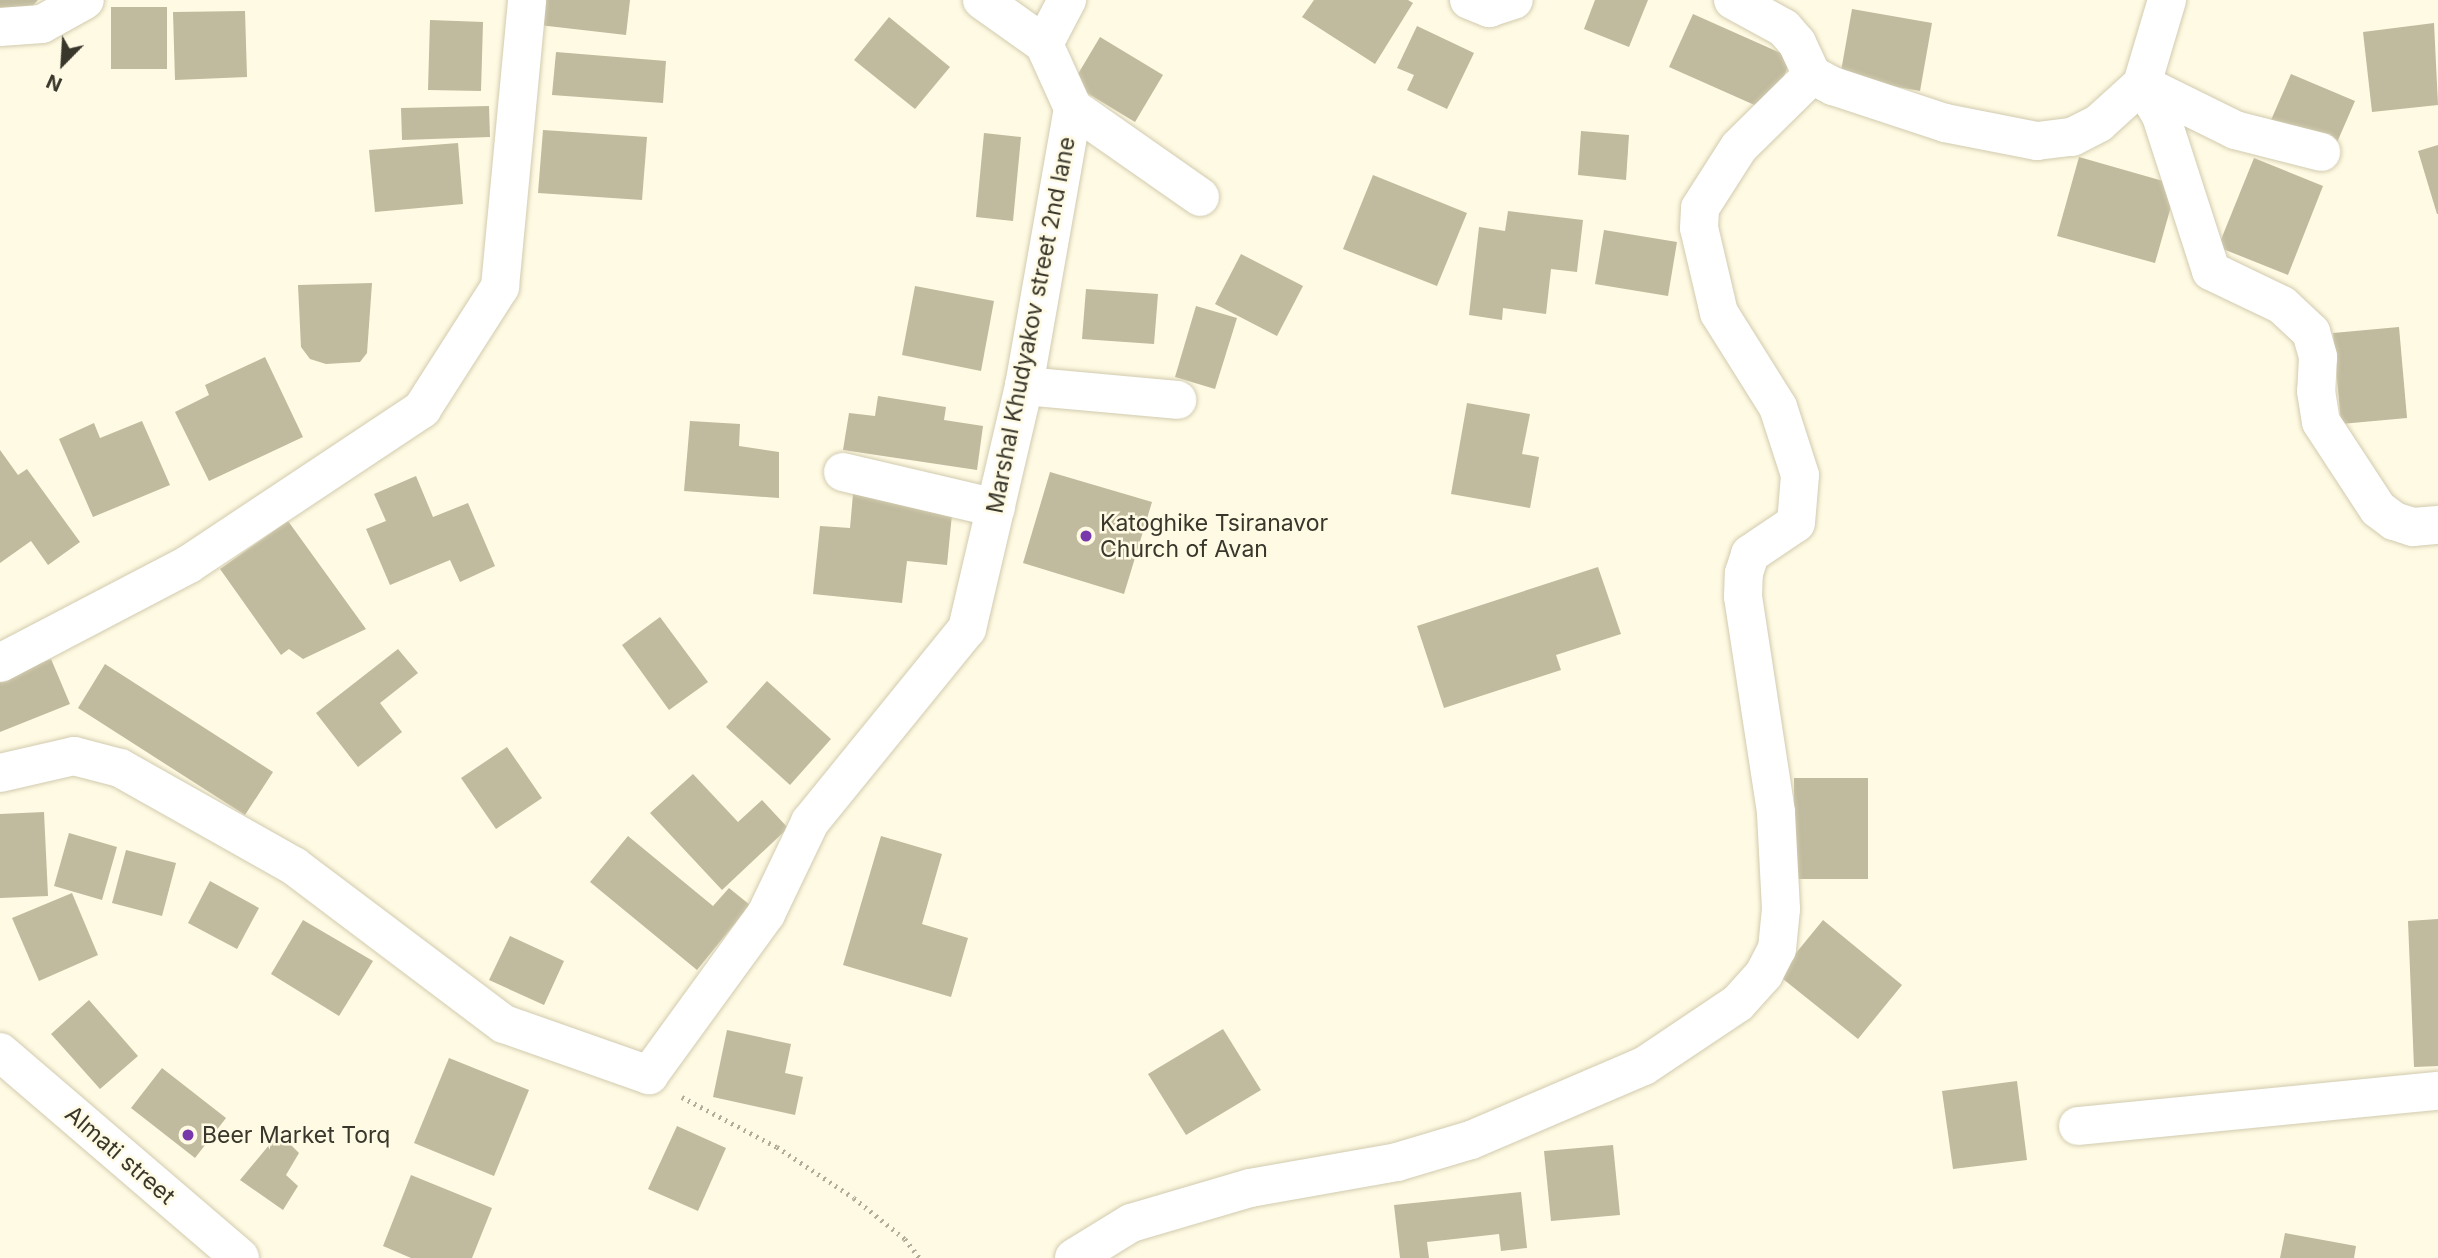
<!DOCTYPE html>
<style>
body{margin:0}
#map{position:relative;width:2438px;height:1258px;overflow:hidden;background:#fffae3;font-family:Inter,sans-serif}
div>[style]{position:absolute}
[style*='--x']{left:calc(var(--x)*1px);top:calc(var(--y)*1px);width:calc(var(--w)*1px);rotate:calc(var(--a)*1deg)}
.building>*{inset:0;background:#c0ba9e}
.path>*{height:4.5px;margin-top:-2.25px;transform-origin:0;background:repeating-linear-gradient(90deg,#b1ad9b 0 2px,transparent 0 7px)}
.roads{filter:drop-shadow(0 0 2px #d1cbaf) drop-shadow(0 0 2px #d1cbaf)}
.minor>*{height:38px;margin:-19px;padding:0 19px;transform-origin:19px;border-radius:19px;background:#fff}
.dots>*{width:19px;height:19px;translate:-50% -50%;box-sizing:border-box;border:4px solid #fffae3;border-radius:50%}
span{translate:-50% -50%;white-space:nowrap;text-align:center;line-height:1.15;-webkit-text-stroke:5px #fffae3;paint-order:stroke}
.street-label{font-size:23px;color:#39372c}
.poi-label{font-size:23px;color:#39372c}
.left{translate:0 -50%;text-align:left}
.north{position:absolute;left:28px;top:28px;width:70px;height:70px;-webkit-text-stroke:5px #fffae3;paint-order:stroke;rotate:204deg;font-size:19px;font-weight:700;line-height:28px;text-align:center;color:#39372c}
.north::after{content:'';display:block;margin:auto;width:24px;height:32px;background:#39372c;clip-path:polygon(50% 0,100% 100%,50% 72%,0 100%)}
</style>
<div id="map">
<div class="building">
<i style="clip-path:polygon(0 0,38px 0,23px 16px,0 18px)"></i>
<i style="clip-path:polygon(542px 0,630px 0,626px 35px,539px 25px)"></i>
<i style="clip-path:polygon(1314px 0,1408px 0,1413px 3px,1375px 64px,1302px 17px)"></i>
<i style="clip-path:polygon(1595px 0,1648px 0,1629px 47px,1584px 29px)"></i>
<i style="clip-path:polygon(111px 7px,167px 7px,167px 69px,111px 69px)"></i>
<i style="clip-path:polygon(1852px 9px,1932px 23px,1920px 91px,1840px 77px)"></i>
<i style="clip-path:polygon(245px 11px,247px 77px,175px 80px,173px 12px)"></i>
<i style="clip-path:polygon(1693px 14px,1792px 58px,1768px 111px,1669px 67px)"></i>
<i style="clip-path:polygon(889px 17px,950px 67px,915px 109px,854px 60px)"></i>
<i style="clip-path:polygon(430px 20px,483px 22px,481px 91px,428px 90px)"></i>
<i style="clip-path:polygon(2434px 23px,2438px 105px,2372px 112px,2363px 32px)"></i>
<i style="clip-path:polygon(1417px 26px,1474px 53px,1447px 109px,1407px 90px,1414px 75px,1397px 68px)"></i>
<i style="clip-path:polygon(1100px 37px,1163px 75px,1135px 122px,1072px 84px)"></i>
<i style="clip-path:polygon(556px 52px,666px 61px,663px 103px,552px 95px)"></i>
<i style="clip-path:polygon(2291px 74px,2355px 101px,2335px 147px,2271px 120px)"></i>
<i style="clip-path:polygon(489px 106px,490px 137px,402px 140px,401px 108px)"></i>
<i style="clip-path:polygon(543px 130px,647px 137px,642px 200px,538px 193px)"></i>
<i style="clip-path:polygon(1581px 131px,1629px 135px,1626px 180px,1578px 175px)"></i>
<i style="clip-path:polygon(984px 133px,1021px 137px,1013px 221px,976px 217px)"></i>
<i style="clip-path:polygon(458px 143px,463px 204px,375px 212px,369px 150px)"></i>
<i style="clip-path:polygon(2438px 145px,2438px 214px,2437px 214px,2418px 151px)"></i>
<i style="clip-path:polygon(2079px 157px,2177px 185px,2155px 263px,2057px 236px)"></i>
<i style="clip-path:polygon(2254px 158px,2323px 186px,2288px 275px,2218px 247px)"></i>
<i style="clip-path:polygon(1373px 175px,1467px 213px,1437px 286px,1343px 249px)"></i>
<i style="clip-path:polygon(1508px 211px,1583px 220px,1577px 272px,1551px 269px,1546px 314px,1503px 308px,1502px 320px,1469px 315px,1479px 227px,1505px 231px)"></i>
<i style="clip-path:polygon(1604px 230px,1677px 242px,1668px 296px,1595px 284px)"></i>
<i style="clip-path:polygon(1241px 254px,1303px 286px,1277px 336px,1215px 304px)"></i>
<i style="clip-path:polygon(372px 283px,367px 353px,360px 362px,326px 364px,310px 359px,301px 347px,298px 285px)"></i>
<i style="clip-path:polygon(915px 286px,994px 301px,981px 371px,902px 355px)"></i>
<i style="clip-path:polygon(1086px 289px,1158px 294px,1154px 344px,1082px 339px)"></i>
<i style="clip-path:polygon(1196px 306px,1237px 318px,1215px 389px,1175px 377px)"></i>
<i style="clip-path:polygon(2399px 327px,2407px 418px,2341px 424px,2333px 333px)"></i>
<i style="clip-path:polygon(265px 357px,303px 437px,209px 481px,175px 412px,209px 395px,205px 385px)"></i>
<i style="clip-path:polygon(878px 396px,946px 407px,944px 420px,983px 426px,977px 470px,843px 450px,849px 413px,875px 416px)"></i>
<i style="clip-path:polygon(1467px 403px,1530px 414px,1522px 454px,1539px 457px,1530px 508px,1451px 494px)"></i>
<i style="clip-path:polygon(142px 421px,170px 485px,93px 517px,59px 439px,94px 423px,100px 438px)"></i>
<i style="clip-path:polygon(690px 421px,740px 424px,739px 446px,779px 452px,779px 498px,684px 491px)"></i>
<i style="clip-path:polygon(0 450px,18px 475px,27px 469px,80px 542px,48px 565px,31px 541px,0 563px)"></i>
<i style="clip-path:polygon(1050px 472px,1152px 502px,1124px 594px,1023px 563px)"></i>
<i style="clip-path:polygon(416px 476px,433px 517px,468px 503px,495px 566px,460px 582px,450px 560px,390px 585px,366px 529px,386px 521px,374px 494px)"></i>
<i style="clip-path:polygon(853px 494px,953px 504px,947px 565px,907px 561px,902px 603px,813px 594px,820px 526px,850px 528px)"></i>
<i style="clip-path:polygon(288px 521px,366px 629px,303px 659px,289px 649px,281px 655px,220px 569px)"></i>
<i style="clip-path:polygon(1598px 567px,1621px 634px,1556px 655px,1561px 670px,1444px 708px,1417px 626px)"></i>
<i style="clip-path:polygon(660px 617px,708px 682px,669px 710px,622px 645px)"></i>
<i style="clip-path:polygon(398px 649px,418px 673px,380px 703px,402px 732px,358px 767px,316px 713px)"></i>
<i style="clip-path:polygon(51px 659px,70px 704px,0 732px,0 679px)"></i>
<i style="clip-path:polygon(105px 664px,273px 772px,245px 815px,78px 708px)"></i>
<i style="clip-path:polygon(767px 681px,831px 739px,790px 785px,726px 727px)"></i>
<i style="clip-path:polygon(507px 747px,542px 798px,496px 829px,461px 778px)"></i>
<i style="clip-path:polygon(693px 774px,738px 822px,762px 800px,788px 828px,722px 890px,650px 813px)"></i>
<i style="clip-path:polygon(1794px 778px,1868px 778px,1868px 879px,1794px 879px)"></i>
<i style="clip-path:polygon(44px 812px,48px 896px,0 898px,0 814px)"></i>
<i style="clip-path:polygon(69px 833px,117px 847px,102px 900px,54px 886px)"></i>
<i style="clip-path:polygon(628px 836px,713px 906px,729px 888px,750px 905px,697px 970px,590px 882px)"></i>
<i style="clip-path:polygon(881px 836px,942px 854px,922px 924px,968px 938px,951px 997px,843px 965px)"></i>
<i style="clip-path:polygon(126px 850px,176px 863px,162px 916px,112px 903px)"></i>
<i style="clip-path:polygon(210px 881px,259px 908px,237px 949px,188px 923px)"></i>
<i style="clip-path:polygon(72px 893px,98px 955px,39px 981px,12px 918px)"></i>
<i style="clip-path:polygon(2438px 919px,2438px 1066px,2414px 1067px,2408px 921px)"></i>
<i style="clip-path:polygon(303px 920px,373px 961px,339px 1016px,271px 974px)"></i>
<i style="clip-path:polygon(1823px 920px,1902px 985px,1858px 1039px,1778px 975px)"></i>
<i style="clip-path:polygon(510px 936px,564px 961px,544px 1005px,489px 980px)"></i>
<i style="clip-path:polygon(89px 1000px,138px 1056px,100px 1089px,51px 1034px)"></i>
<i style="clip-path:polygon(1223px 1029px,1261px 1090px,1186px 1135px,1148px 1074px)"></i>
<i style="clip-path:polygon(727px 1030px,791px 1044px,785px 1073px,803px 1077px,795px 1115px,713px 1097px)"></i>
<i style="clip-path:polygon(449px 1058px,529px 1090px,494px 1176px,414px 1143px)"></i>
<i style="clip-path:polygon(162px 1068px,226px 1118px,195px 1158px,131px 1108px)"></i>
<i style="clip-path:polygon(2017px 1081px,2027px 1160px,1953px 1169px,1942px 1091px)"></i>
<i style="clip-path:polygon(677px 1126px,726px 1148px,698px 1211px,648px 1189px)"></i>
<i style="clip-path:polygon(279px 1133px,299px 1153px,286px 1175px,298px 1186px,283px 1210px,240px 1180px)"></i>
<i style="clip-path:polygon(1613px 1145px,1620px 1215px,1551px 1221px,1544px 1151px)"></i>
<i style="clip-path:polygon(411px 1175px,492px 1208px,472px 1258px,411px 1258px,383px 1246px)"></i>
<i style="clip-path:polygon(1521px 1192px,1527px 1248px,1501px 1251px,1499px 1234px,1427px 1242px,1429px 1258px,1400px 1258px,1394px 1205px)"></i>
<i style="clip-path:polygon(2285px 1233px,2356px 1246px,2354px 1258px,2280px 1258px)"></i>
</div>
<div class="path">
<i style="--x:682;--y:1097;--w:107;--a:27.8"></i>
<i style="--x:777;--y:1147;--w:92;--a:33.5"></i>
<i style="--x:854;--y:1198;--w:65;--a:38.8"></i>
<i style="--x:905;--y:1239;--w:24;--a:52"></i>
</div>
<div class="roads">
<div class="minor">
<i style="--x:982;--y:0;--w:76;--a:35.4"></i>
<i style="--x:1469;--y:0;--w:22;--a:22"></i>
<i style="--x:1489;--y:8;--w:26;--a:-18"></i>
<i style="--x:1733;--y:0;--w:58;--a:28.8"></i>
<i style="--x:1784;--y:28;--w:20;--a:49"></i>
<i style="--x:1797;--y:43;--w:35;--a:65"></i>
<i style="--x:1812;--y:75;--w:24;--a:28"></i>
<i style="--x:1833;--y:86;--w:118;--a:18.3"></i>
<i style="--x:1945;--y:123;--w:94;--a:11.1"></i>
<i style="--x:2037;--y:141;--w:35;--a:-7"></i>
<i style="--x:2072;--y:137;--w:30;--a:-27"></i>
<i style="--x:2099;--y:123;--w:58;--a:-42.2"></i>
<i style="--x:2142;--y:84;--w:88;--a:-73.4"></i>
<i style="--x:0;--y:27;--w:42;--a:-4.1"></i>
<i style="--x:42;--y:24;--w:49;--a:-29.2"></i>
<i style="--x:2142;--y:84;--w:37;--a:59"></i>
<i style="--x:2161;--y:116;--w:163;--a:72.1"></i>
<i style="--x:2211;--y:271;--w:79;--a:25.6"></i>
<i style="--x:2282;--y:305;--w:40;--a:43"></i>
<i style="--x:2311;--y:332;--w:26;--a:74"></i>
<i style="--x:2318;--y:357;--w:34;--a:93"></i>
<i style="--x:2316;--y:391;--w:31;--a:81"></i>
<i style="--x:2321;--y:422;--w:104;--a:56.8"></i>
<i style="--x:2378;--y:509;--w:20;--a:37"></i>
<i style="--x:2394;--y:521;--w:20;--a:18"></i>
<i style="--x:2413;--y:527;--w:25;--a:-5"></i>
<i style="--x:2142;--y:84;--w:104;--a:26.3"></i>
<i style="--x:2235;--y:130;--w:89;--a:14.3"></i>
<i style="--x:1073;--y:108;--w:155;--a:35"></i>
<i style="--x:1024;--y:386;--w:154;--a:5.2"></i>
<i style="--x:843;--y:472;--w:157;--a:13.2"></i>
<i style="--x:0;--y:663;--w:213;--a:-27.6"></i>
<i style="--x:189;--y:564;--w:280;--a:-33.6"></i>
<i style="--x:422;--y:409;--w:145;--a:-57.4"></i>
<i style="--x:500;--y:287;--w:288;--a:-84.6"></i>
<i style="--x:0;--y:773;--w:76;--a:-12.9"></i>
<i style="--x:74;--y:756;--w:48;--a:14.6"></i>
<i style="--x:120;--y:768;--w:200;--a:29.4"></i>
<i style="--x:294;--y:866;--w:263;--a:37"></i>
<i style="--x:504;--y:1024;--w:154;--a:19.4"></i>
<i style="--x:649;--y:1075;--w:199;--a:-54"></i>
<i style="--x:766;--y:914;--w:102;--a:-64.4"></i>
<i style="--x:810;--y:822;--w:249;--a:-50.9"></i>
<i style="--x:967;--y:629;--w:250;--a:-76.8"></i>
<i style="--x:1024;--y:386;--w:282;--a:-80"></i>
<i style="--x:1073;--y:108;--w:70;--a:-114.4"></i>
<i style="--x:1044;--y:44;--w:50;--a:-62.4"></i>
<i style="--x:0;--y:1052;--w:316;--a:40.6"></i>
<i style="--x:2078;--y:1126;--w:362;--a:-5.6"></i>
<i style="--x:1074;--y:1258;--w:67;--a:-31.6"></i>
<i style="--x:1131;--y:1223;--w:124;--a:-16.4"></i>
<i style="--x:1250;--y:1188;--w:149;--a:-10"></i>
<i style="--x:1397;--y:1162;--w:77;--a:-16.6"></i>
<i style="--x:1471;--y:1140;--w:188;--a:-23.2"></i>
<i style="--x:1644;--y:1066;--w:113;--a:-33.8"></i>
<i style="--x:1738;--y:1003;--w:39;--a:-48"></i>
<i style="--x:1764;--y:974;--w:28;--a:-63"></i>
<i style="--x:1777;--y:949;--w:40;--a:-84.3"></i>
<i style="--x:1781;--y:909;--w:97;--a:-93"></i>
<i style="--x:1776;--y:812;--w:218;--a:-98.7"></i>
<i style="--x:1743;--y:597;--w:24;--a:-88"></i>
<i style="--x:1744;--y:573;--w:20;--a:-72"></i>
<i style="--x:1750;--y:554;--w:55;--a:-34"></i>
<i style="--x:1796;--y:523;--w:48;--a:-85.2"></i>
<i style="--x:1800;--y:475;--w:71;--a:-107.9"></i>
<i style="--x:1778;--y:407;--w:111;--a:-122.1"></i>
<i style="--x:1719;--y:313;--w:87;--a:-103.2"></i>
<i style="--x:1699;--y:228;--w:20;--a:-87"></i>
<i style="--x:1700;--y:208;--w:72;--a:-57.4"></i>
<i style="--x:1739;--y:147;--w:103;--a:-44.6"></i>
</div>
</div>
<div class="dots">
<i style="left:1086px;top:536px;background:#7837ab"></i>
<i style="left:188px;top:1135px;background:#7837ab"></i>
</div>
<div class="street-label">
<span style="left:1031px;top:325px;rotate:-79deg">Marshal Khudyakov street 2nd lane</span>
<span style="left:120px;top:1155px;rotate:41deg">Almati street</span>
</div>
<div class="poi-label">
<span class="left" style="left:1100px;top:536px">Katoghike Tsiranavor<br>Church of Avan</span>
<span class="left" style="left:202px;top:1135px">Beer Market Torq</span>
</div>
<div class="north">N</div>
</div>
